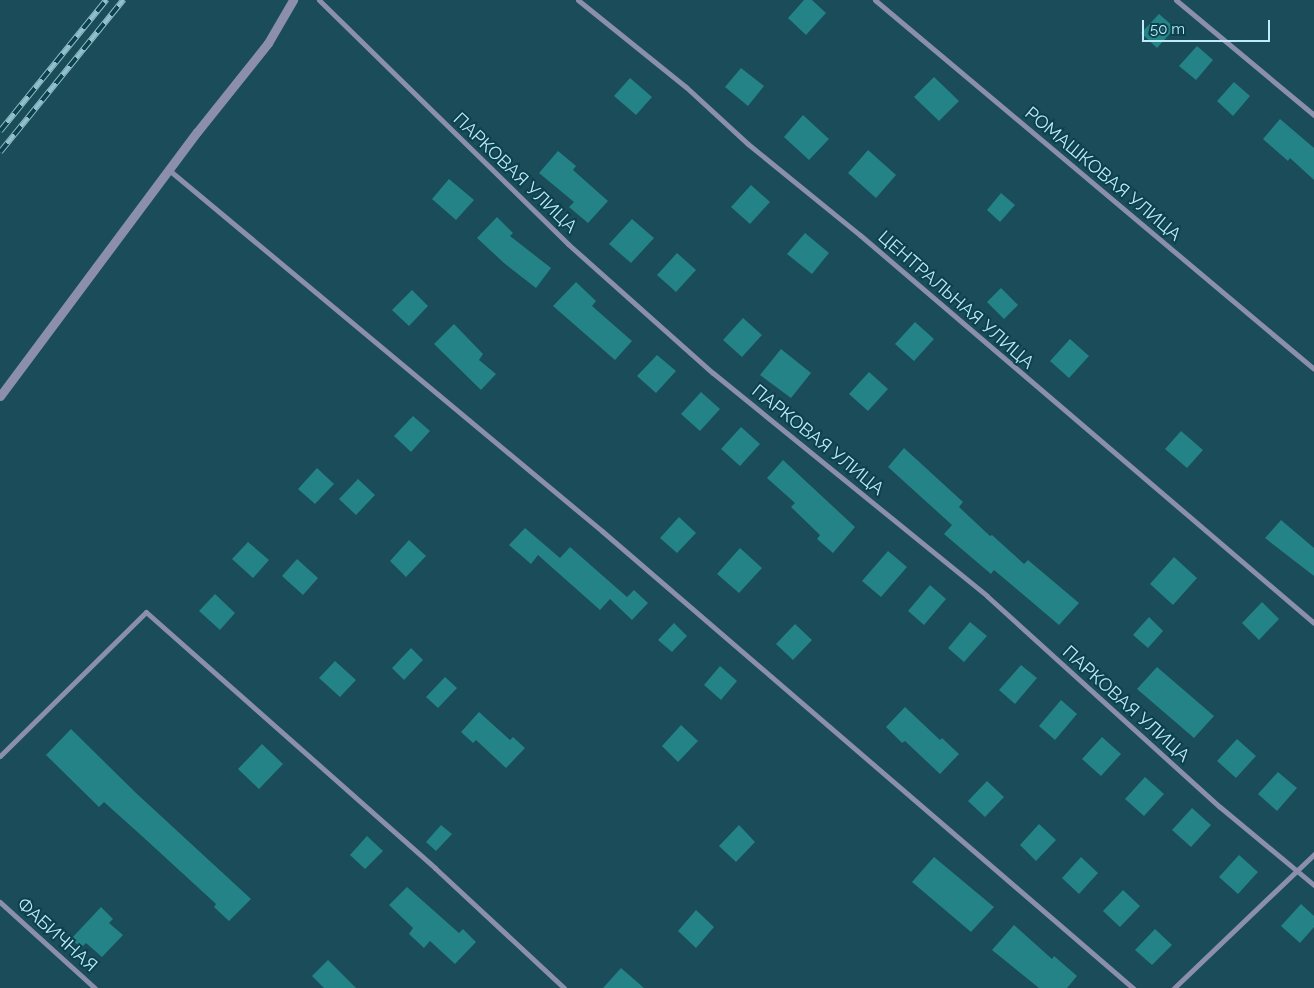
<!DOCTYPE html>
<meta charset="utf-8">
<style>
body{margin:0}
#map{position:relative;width:1314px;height:988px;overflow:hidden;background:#1a4c59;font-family:Raleway,sans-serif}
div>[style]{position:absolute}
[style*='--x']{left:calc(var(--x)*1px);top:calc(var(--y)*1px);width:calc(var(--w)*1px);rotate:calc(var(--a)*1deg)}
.building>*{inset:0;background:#248387}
.minor>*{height:5px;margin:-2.5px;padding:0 2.5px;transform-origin:2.5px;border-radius:2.5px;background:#8b8fab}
.tertiary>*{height:9px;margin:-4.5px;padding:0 4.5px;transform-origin:4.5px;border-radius:4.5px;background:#8b8fab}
.rail>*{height:5.5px;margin-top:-2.75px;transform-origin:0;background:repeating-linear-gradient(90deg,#0c414e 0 11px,#92bfcc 0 22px);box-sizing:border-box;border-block:1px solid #92bfcc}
span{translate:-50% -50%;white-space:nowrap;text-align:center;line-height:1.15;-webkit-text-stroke:4px #0c414e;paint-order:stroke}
.street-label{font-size:18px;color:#bfeaf7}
.scale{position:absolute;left:1142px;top:20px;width:128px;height:22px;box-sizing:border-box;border:2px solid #bfeaf7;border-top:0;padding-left:6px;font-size:15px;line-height:18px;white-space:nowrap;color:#bfeaf7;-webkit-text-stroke:4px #0c414e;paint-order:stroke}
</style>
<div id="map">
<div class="building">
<i style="clip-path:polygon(804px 0,812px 0,826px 13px,806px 35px,788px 18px)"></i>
<i style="clip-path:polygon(1159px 14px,1175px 28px,1157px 48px,1141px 33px)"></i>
<i style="clip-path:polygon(1197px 46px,1213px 60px,1196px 80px,1179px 66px)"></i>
<i style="clip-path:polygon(741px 68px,764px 86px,748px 106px,725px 87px)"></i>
<i style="clip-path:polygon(934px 77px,959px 101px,939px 121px,914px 97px)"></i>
<i style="clip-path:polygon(630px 78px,652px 97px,636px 115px,614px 96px)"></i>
<i style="clip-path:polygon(1234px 82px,1250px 96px,1233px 116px,1217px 101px)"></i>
<i style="clip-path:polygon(803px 115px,829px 139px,809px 160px,784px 137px)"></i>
<i style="clip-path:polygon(1280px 119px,1314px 148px,1314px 180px,1290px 158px,1288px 161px,1263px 139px)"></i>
<i style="clip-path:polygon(868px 150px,896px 175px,876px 198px,848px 173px)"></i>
<i style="clip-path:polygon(558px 151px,576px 166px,573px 170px,608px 201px,588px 223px,569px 207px,574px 202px,539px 173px)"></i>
<i style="clip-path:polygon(449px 179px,474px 200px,456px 220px,432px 199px)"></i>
<i style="clip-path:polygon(751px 185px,770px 202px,750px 224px,731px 207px)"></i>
<i style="clip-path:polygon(1001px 193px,1015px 205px,1000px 222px,987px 210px)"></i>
<i style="clip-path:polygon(497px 217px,513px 233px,510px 236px,551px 268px,536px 288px,504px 263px,477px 238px)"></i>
<i style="clip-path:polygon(632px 219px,654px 238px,631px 263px,609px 244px)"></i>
<i style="clip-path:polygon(805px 233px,829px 253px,812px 274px,787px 254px)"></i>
<i style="clip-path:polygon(677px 253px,696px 270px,676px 292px,657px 275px)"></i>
<i style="clip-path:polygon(576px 282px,596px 301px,592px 306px,632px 341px,615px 360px,553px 306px)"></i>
<i style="clip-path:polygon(1001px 288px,1018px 305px,1004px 319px,987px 302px)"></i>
<i style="clip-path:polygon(412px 290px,428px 306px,409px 326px,392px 310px)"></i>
<i style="clip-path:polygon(743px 318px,762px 335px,742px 357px,723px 340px)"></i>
<i style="clip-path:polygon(915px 322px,934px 339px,914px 361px,895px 344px)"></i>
<i style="clip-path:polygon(454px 324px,483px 354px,479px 360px,496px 374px,481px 390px,434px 344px)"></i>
<i style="clip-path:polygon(1070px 339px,1089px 356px,1069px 378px,1050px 361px)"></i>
<i style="clip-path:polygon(781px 349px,811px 373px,791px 398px,760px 375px)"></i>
<i style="clip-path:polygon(657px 355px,676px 371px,656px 393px,637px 376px)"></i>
<i style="clip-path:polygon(869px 372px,888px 389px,868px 411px,849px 394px)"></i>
<i style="clip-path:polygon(701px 392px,720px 409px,700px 431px,681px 414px)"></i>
<i style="clip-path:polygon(413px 416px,430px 431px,411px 452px,394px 436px)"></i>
<i style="clip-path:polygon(741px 427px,760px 444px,740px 466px,721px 449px)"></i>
<i style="clip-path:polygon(1181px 431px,1203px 450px,1187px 468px,1165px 449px)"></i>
<i style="clip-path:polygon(904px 448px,963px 502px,959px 507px,990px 536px,992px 535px,1024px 564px,1028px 560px,1079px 603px,1059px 625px,994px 570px,991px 574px,944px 534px,952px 525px,888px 467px)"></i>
<i style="clip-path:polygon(783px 460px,855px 527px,833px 553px,817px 539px,820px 535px,791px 507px,795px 503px,767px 478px)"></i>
<i style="clip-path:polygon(317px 468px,334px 484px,315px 504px,298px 489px)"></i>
<i style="clip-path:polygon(358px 479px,375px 495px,356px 515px,339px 499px)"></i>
<i style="clip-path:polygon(679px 517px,696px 533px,677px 553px,660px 538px)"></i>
<i style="clip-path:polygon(1281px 520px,1314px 548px,1314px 576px,1265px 538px)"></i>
<i style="clip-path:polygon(525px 528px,560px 558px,570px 547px,627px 597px,634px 590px,648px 603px,632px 620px,610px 599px,600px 610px,538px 555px,531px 564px,509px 545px)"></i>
<i style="clip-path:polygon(409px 540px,426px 556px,406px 577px,390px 561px)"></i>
<i style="clip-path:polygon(248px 542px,269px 560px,253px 578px,232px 559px)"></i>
<i style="clip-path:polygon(740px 548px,762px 568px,739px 593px,717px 574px)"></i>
<i style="clip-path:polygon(888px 551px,907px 567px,881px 597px,862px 581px)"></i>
<i style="clip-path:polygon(1174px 557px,1197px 578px,1173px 605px,1150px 584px)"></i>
<i style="clip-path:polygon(297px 559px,318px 578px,303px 595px,282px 576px)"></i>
<i style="clip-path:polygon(930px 585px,946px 599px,924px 625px,908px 611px)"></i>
<i style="clip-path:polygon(215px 594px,235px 613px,220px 630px,199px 611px)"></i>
<i style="clip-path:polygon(1262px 602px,1279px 619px,1259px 640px,1242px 623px)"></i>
<i style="clip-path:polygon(1149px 617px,1163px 631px,1148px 648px,1133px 635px)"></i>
<i style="clip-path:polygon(970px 622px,987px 636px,964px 662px,948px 648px)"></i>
<i style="clip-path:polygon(674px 623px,687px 636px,672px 652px,658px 640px)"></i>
<i style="clip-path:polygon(795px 624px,812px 640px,793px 660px,776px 644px)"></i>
<i style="clip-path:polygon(411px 648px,423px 660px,404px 680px,392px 668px)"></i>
<i style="clip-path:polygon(335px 661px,356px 680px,340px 697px,319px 678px)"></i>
<i style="clip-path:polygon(1021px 665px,1037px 678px,1015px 704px,999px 690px)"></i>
<i style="clip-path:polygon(720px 666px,737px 681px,721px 700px,704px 685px)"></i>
<i style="clip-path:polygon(1157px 667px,1214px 716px,1194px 738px,1137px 689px)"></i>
<i style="clip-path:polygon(445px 677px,457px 688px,438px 708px,426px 697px)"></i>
<i style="clip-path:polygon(1061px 700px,1077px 714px,1055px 740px,1039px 726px)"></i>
<i style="clip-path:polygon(905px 707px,940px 740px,942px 738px,959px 754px,940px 774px,905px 741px,902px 743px,886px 727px)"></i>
<i style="clip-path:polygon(479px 712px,510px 740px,513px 737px,525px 748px,506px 768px,476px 740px,473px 743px,461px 732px)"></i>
<i style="clip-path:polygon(681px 725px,698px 741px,678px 762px,662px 746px)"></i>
<i style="clip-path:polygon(71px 729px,136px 793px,251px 899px,229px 921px,214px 907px,216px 904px,143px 837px,104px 802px,99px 807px,46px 755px)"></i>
<i style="clip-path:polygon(1102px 737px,1121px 754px,1101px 776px,1082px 759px)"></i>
<i style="clip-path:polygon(1237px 739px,1256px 756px,1236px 778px,1217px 761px)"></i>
<i style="clip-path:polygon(262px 744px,283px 764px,259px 789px,238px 769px)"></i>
<i style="clip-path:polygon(1278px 772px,1297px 788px,1277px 811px,1258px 794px)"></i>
<i style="clip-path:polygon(1145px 777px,1164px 794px,1144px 816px,1125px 799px)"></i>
<i style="clip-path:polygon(987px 781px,1004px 797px,985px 817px,968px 801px)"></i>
<i style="clip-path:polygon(1192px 808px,1211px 825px,1191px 847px,1172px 830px)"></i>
<i style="clip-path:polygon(1039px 824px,1056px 840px,1036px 861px,1020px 845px)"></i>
<i style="clip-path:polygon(441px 825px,452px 834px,436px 851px,426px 842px)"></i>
<i style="clip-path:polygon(739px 825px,755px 842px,736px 862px,719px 846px)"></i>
<i style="clip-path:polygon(367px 836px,383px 851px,365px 869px,350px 855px)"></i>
<i style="clip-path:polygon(1239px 855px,1258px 872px,1238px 894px,1219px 877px)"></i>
<i style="clip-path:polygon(934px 857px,994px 907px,971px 932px,912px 882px)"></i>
<i style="clip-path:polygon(1081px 857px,1098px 873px,1079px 894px,1062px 878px)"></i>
<i style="clip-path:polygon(407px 887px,459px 933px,463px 929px,476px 942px,455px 964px,430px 941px,424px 948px,409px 934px,413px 928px,389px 905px)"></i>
<i style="clip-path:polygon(1123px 890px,1140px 906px,1120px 927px,1103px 911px)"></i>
<i style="clip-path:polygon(1301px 904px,1314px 916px,1314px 927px,1300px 943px,1281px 926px)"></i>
<i style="clip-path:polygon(101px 907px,113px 919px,109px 923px,123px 935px,102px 957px,86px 943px,81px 948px,71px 939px)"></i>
<i style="clip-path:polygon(696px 910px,714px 927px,696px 948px,678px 931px)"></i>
<i style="clip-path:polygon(1014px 925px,1052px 959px,1054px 956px,1077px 976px,1067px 988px,1039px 988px,992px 950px)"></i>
<i style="clip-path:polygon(1155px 929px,1172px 945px,1152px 965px,1135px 950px)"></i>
<i style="clip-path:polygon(328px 960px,356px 988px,324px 988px,312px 976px)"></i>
<i style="clip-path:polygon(621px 968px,644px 988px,603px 988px)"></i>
</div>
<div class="minor">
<i style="--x:319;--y:0;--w:349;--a:44.4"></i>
<i style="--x:568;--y:244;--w:194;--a:41.7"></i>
<i style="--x:713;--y:373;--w:353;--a:39.1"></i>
<i style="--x:987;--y:596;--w:314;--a:42.2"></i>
<i style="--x:1220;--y:807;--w:122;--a:39.7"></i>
<i style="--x:578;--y:0;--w:139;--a:38.9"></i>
<i style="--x:686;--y:87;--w:84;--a:42.6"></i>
<i style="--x:748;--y:144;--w:144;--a:39.1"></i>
<i style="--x:860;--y:235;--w:597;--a:40.52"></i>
<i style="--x:875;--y:0;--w:573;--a:40.05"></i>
<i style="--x:1176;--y:0;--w:180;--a:39.8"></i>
<i style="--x:169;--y:170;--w:564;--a:39.82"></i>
<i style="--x:602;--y:531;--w:701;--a:40.72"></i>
<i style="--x:0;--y:756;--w:205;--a:-44.6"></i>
<i style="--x:146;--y:612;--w:386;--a:41.5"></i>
<i style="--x:435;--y:868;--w:176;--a:42.9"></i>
<i style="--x:0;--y:902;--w:128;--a:42.2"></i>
<i style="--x:1174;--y:988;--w:194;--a:-43.7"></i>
</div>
<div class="tertiary">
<i style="--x:0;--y:396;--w:329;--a:-53.3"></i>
<i style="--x:197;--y:132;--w:114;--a:-51.4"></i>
<i style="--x:268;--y:43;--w:50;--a:-59.8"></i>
</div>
<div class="rail">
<i style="--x:0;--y:131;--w:169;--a:-51"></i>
<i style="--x:0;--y:152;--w:196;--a:-51"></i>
</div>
<div class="street-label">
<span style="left:515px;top:173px;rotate:44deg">ПАРКОВАЯ УЛИЦА</span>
<span style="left:1103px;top:174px;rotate:40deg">РОМАШКОВАЯ УЛИЦА</span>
<span style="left:956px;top:300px;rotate:41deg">ЦЕНТРАЛЬНАЯ УЛИЦА</span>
<span style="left:818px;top:440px;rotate:39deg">ПАРКОВАЯ УЛИЦА</span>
<span style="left:1126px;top:704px;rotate:42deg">ПАРКОВАЯ УЛИЦА</span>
<span style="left:57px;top:935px;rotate:42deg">ФАБИЧНАЯ</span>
</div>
<div class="scale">50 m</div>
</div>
